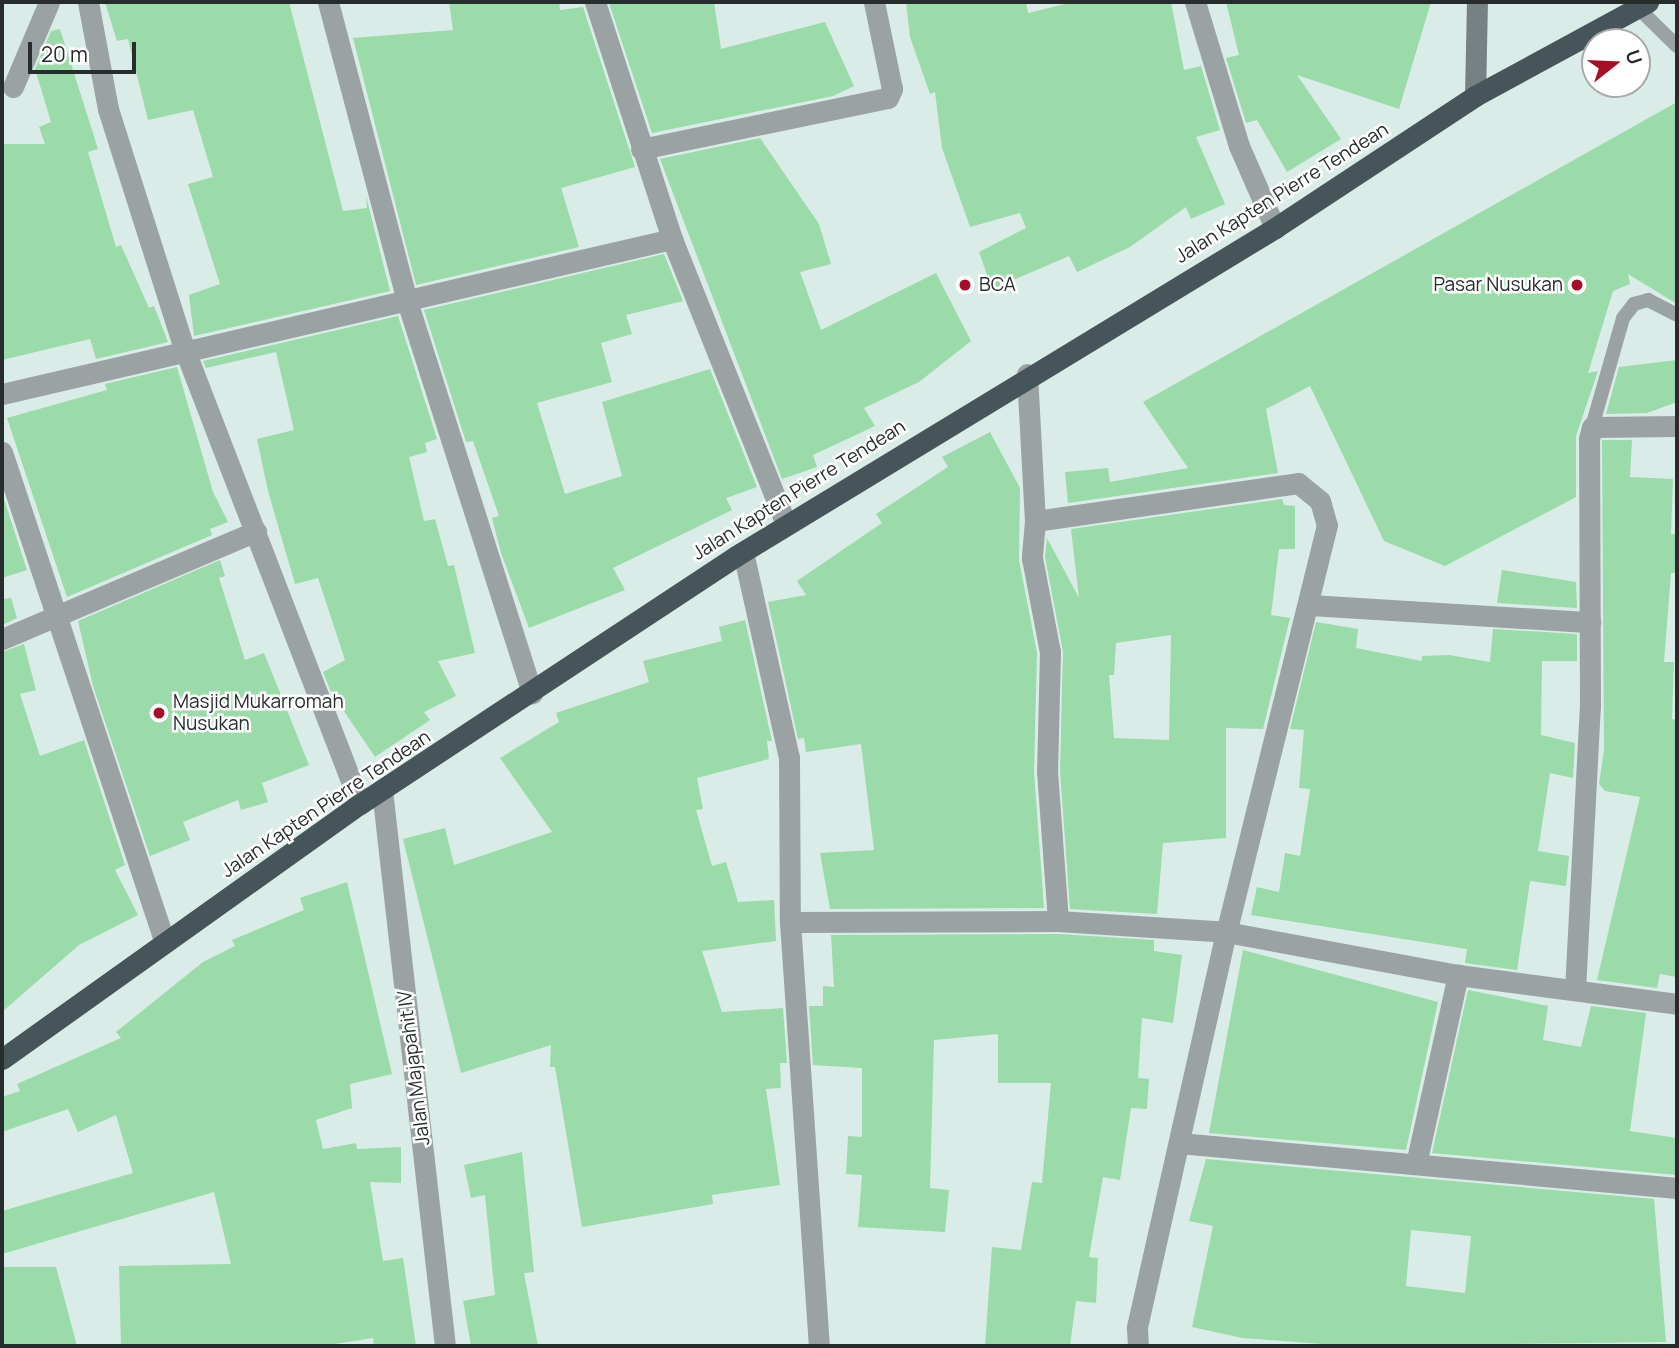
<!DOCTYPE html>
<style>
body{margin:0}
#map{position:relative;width:1679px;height:1348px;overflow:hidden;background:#d9ece8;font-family:Manrope,sans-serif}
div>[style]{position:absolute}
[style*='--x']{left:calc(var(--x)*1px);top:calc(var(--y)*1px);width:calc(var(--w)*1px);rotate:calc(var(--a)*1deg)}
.building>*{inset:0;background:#9bdaa9}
.lane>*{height:14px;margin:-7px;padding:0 7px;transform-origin:7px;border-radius:7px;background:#9ba2a4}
.street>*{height:21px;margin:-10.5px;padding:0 10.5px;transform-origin:10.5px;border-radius:10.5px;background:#9ba2a4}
.secondary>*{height:21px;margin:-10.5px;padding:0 10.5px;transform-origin:10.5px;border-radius:10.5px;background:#768184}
.highway>*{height:21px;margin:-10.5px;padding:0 10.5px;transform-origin:10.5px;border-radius:10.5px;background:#465559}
.dots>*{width:19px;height:19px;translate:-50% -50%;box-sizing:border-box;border:4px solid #fff;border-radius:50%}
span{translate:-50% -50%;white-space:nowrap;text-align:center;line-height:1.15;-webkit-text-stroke:5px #fff;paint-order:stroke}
.street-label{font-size:19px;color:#262d2c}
.poi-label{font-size:19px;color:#262d2c}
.left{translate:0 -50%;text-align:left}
.right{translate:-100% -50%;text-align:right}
.frame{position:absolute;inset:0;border:4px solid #262d2c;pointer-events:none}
.north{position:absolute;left:1581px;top:28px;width:70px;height:70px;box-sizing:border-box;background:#fff;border:2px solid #a8abab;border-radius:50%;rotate:72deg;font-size:19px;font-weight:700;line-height:28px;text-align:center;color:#262d2c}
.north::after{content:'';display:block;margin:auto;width:24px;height:32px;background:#a70f28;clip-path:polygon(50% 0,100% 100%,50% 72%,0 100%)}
.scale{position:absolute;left:28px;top:42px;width:108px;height:32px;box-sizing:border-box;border:4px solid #262d2c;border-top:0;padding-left:9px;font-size:21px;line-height:24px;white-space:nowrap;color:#262d2c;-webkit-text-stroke:5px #fff;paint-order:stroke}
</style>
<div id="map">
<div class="building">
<i style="clip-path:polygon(105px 2px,289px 2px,343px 211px,367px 208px,366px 196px,390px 291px,194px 336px,189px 295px,220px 284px,188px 184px,213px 177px,193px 110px,148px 120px,128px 39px,117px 41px)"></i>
<i style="clip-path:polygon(449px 2px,559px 2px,560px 10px,583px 7px,635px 167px,561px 188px,579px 247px,416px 285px,353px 38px,453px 30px)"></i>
<i style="clip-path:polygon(714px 2px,721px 49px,825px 22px,854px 86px,833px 96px,652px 133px,609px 3px)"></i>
<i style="clip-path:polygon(906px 2px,1026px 2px,1028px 13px,1073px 2px,1171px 2px,1184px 70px,1201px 66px,1220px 130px,1196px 137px,1225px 204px,1191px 219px,1186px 207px,1130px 247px,1077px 272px,1069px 256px,992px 289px,979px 252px,1026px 228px,1020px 213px,970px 227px,942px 148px,935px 92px,930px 94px,910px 37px)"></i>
<i style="clip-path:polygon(1226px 2px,1431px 2px,1399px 109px,1297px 75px,1341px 139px,1287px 172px,1257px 120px,1246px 123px,1226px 58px,1239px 55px)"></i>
<i style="clip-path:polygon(60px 29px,98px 149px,88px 152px,116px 247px,121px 245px,149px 308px,154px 306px,168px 342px,96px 359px,90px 339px,2px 360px,2px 144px,45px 144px,39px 127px,51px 122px,35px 69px,51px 31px)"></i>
<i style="clip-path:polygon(1677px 102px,1677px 304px,1628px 274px,1630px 284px,1613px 291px,1588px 373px,1598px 371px,1576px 436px,1576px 497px,1445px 566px,1384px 541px,1310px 386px,1266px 409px,1278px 473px,1068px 503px,1065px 472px,1108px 468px,1110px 482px,1188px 468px,1143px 402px)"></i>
<i style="clip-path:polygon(760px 138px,819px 224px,831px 264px,800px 272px,821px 330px,936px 273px,971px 341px,919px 382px,864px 408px,875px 426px,813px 455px,817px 467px,782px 479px,660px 159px)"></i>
<i style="clip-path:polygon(664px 254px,683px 301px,626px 315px,632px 334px,601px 343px,612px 382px,537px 403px,565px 494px,622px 476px,602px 402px,710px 369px,757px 487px,726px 498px,732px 510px,613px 568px,625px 590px,529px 628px,501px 553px,492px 518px,499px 516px,473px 441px,466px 442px,424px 310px)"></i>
<i style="clip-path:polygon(398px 316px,437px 439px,425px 443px,427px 452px,409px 457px,424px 521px,435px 519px,448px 566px,454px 565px,475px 653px,438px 661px,456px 696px,424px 712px,430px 720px,375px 757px,331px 692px,323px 672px,345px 660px,318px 578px,295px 584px,268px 491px,257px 439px,294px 430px,276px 352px,206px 368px,203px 361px)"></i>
<i style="clip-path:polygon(1677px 360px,1677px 402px,1647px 413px,1606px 414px,1619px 367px)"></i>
<i style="clip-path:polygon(177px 367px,213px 492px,228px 522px,210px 529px,212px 535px,67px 597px,7px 418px,107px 390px,105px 384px)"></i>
<i style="clip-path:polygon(990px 432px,1020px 488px,1019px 560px,1037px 653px,1034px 772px,1044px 908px,830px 909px,820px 853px,874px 850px,861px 744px,806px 752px,804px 738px,798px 739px,768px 602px,806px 595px,797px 581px,882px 523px,876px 514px,948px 467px,942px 457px)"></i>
<i style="clip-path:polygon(1602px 440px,1632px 440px,1630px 477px,1673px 479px,1671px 534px,1677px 534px,1677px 573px,1671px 573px,1664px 662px,1674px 662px,1672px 719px,1677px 720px,1677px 977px,1660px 974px,1657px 988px,1597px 980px,1640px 797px,1605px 791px,1599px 784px,1604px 750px)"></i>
<i style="clip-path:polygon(2px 493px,27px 570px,2px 578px)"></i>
<i style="clip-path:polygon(evenodd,1282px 499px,1284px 505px,1295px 506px,1295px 549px,1279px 549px,1271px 615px,1290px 618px,1263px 729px,1226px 728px,1226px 838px,1163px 843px,1157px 914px,1070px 909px,1060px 771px,1063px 652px,1045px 557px,1047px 538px,1079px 598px,1071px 529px,1282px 499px,1171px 635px,1169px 740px,1114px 738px,1109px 675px,1114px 675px,1116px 643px,1171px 635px)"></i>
<i style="clip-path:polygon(220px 560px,225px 576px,219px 578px,245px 660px,264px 653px,309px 765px,262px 783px,268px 802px,241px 810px,238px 800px,183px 822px,190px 840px,150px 856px,93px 686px,78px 621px)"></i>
<i style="clip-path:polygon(1502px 570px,1576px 582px,1577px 608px,1497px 603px)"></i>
<i style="clip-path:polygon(11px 598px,17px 618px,2px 625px,2px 599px)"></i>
<i style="clip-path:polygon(745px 620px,772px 741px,767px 741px,769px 759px,697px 778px,703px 809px,696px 810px,712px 866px,726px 862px,738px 902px,774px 900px,776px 941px,702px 951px,722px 1012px,783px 1008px,787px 1063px,780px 1063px,781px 1088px,766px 1089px,780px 1185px,712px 1195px,713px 1204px,582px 1227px,555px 1067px,550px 1067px,551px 1045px,461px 1073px,403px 839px,445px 828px,454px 865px,552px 832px,500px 758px,559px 722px,556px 713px,649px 682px,643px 661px,722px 641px,719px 627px)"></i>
<i style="clip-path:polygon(1316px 622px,1358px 629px,1356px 648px,1422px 661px,1422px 656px,1449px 655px,1490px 662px,1493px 629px,1577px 634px,1577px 661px,1542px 661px,1541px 735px,1575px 743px,1573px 778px,1550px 773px,1538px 851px,1569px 856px,1566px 886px,1530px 881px,1517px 970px,1465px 963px,1467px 949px,1251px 915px,1257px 887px,1279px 892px,1285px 853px,1300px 856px,1310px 789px,1299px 788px,1304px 730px,1290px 729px)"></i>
<i style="clip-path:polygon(24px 644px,36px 690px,20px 694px,40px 756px,84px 740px,125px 865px,115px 870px,138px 915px,79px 945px,2px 1012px,2px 652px)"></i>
<i style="clip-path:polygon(347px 882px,392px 1074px,350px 1084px,352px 1108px,316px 1120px,323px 1149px,356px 1143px,357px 1149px,401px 1147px,401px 1183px,370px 1182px,383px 1261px,403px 1258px,416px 1346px,374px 1346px,373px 1338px,322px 1346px,121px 1346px,119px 1266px,231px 1264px,214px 1192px,2px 1254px,2px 1211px,133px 1173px,116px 1115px,78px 1132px,68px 1109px,2px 1132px,2px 1097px,20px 1091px,17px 1084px,121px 1038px,116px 1032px,203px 962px,235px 946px,232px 940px,304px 910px,300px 898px)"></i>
<i style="clip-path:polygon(1058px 934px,1154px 940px,1154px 951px,1182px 955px,1173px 1023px,1142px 1018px,1138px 1078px,1149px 1079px,1147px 1109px,1131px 1108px,1120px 1180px,1103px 1177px,1089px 1257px,1098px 1258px,1096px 1303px,1076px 1301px,1070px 1346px,985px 1346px,992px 1247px,1021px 1250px,1032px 1182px,1042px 1183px,1051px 1083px,998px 1083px,998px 1034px,934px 1040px,930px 1188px,949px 1190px,945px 1232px,858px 1227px,862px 1175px,846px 1174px,848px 1136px,862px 1137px,862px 1068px,813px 1065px,809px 1006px,823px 1006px,823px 986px,834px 987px,831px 935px)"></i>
<i style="clip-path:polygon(1243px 950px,1438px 1002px,1406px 1150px,1209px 1133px)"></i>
<i style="clip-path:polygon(1468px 990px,1548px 1006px,1543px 1040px,1581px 1047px,1591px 1006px,1646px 1013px,1630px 1131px,1677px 1138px,1677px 1175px,1432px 1153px)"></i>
<i style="clip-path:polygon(522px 1152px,534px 1272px,524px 1273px,538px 1346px,471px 1346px,463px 1301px,495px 1295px,485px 1195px,471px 1198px,464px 1165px)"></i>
<i style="clip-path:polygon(evenodd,1206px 1159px,1654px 1199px,1666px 1342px,1348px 1346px,1242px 1338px,1192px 1327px,1213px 1226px,1189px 1221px,1206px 1159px,1411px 1230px,1471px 1236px,1465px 1293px,1406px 1286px,1411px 1230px)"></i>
<i style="clip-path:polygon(2px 1267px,56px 1267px,77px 1346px,2px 1346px)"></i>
</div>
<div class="lane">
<i style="--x:1638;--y:8;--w:54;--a:44.3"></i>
<i style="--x:1592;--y:427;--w:113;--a:-74.1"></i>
<i style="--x:1623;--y:318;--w:18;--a:-52"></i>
<i style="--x:1634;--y:304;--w:15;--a:-16"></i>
<i style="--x:1648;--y:300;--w:33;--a:27"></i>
</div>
<div class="street">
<i style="--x:88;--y:2;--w:109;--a:79.4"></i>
<i style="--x:108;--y:109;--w:251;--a:72.4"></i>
<i style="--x:184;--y:348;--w:489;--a:68.9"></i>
<i style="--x:328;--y:2;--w:306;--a:75.2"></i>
<i style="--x:406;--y:298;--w:415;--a:72.3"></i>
<i style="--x:595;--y:2;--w:249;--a:72"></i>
<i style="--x:672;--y:239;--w:307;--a:68.2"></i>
<i style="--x:1195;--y:2;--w:151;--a:73"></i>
<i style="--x:1239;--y:146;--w:90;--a:66.3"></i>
<i style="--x:13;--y:87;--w:92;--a:-67"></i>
<i style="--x:641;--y:149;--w:252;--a:-11.7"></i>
<i style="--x:888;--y:98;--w:10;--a:-66"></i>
<i style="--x:892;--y:89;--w:89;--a:-101.7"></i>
<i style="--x:1027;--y:374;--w:147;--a:86.9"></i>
<i style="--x:1035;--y:521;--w:266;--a:-8.2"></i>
<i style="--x:1298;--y:483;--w:28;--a:39"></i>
<i style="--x:1320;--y:501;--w:25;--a:74"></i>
<i style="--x:1327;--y:525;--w:419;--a:103.9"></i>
<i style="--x:1226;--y:932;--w:406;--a:102.7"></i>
<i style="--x:1137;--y:1328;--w:18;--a:87"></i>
<i style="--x:2;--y:394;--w:688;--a:-13.03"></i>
<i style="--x:2;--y:452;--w:517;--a:71.64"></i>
<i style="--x:1035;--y:521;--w:37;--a:95"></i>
<i style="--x:1032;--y:558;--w:96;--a:79.2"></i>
<i style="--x:1050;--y:652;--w:119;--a:91.4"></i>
<i style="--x:1047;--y:771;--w:150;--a:85.8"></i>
<i style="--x:743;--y:552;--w:210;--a:77.4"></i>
<i style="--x:789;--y:757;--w:165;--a:89.7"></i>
<i style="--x:790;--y:922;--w:425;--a:86.1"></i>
<i style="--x:1310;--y:605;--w:281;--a:3.5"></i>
<i style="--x:2;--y:639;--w:276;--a:-23"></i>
<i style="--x:382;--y:790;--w:560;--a:83.54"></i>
<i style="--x:790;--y:922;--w:268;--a:-0.2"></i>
<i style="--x:1058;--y:921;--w:168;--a:3.7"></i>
<i style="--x:1226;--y:932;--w:236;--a:10.5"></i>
<i style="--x:1458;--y:975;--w:221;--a:7.5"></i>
<i style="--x:1575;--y:990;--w:283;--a:-87"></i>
<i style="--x:1590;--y:707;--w:268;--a:-90.2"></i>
<i style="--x:1589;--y:439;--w:12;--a:-76"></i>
<i style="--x:1592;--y:427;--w:85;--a:-0.7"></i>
<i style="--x:1179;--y:1143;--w:500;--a:5.16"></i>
<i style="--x:1416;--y:1164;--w:194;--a:-77.5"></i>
</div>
<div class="secondary">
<i style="--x:1475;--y:96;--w:94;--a:-88.8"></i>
</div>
<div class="highway">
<i style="--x:2;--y:1059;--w:440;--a:-35.5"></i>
<i style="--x:360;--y:804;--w:450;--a:-33.4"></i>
<i style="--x:736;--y:556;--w:631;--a:-31.32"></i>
<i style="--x:1275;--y:228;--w:240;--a:-33.4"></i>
<i style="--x:1475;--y:96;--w:197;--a:-28.5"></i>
</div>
<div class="dots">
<i style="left:965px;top:285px;background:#a70f28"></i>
<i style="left:1577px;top:285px;background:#a70f28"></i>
<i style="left:159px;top:713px;background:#a70f28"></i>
</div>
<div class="street-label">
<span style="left:1282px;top:193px;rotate:-32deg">Jalan Kapten Pierre Tendean</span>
<span style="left:799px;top:490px;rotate:-32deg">Jalan Kapten Pierre Tendean</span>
<span style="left:326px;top:804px;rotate:-34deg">Jalan Kapten Pierre Tendean</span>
<span style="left:414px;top:1068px;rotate:-97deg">Jalan Majapahit IV</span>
</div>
<div class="poi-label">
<span class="left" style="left:979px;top:285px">BCA</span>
<span class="right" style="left:1563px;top:285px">Pasar Nusukan</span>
<span class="left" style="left:173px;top:713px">Masjid Mukarromah<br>Nusukan</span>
</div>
<div class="frame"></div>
<div class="north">U</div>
<div class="scale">20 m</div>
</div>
